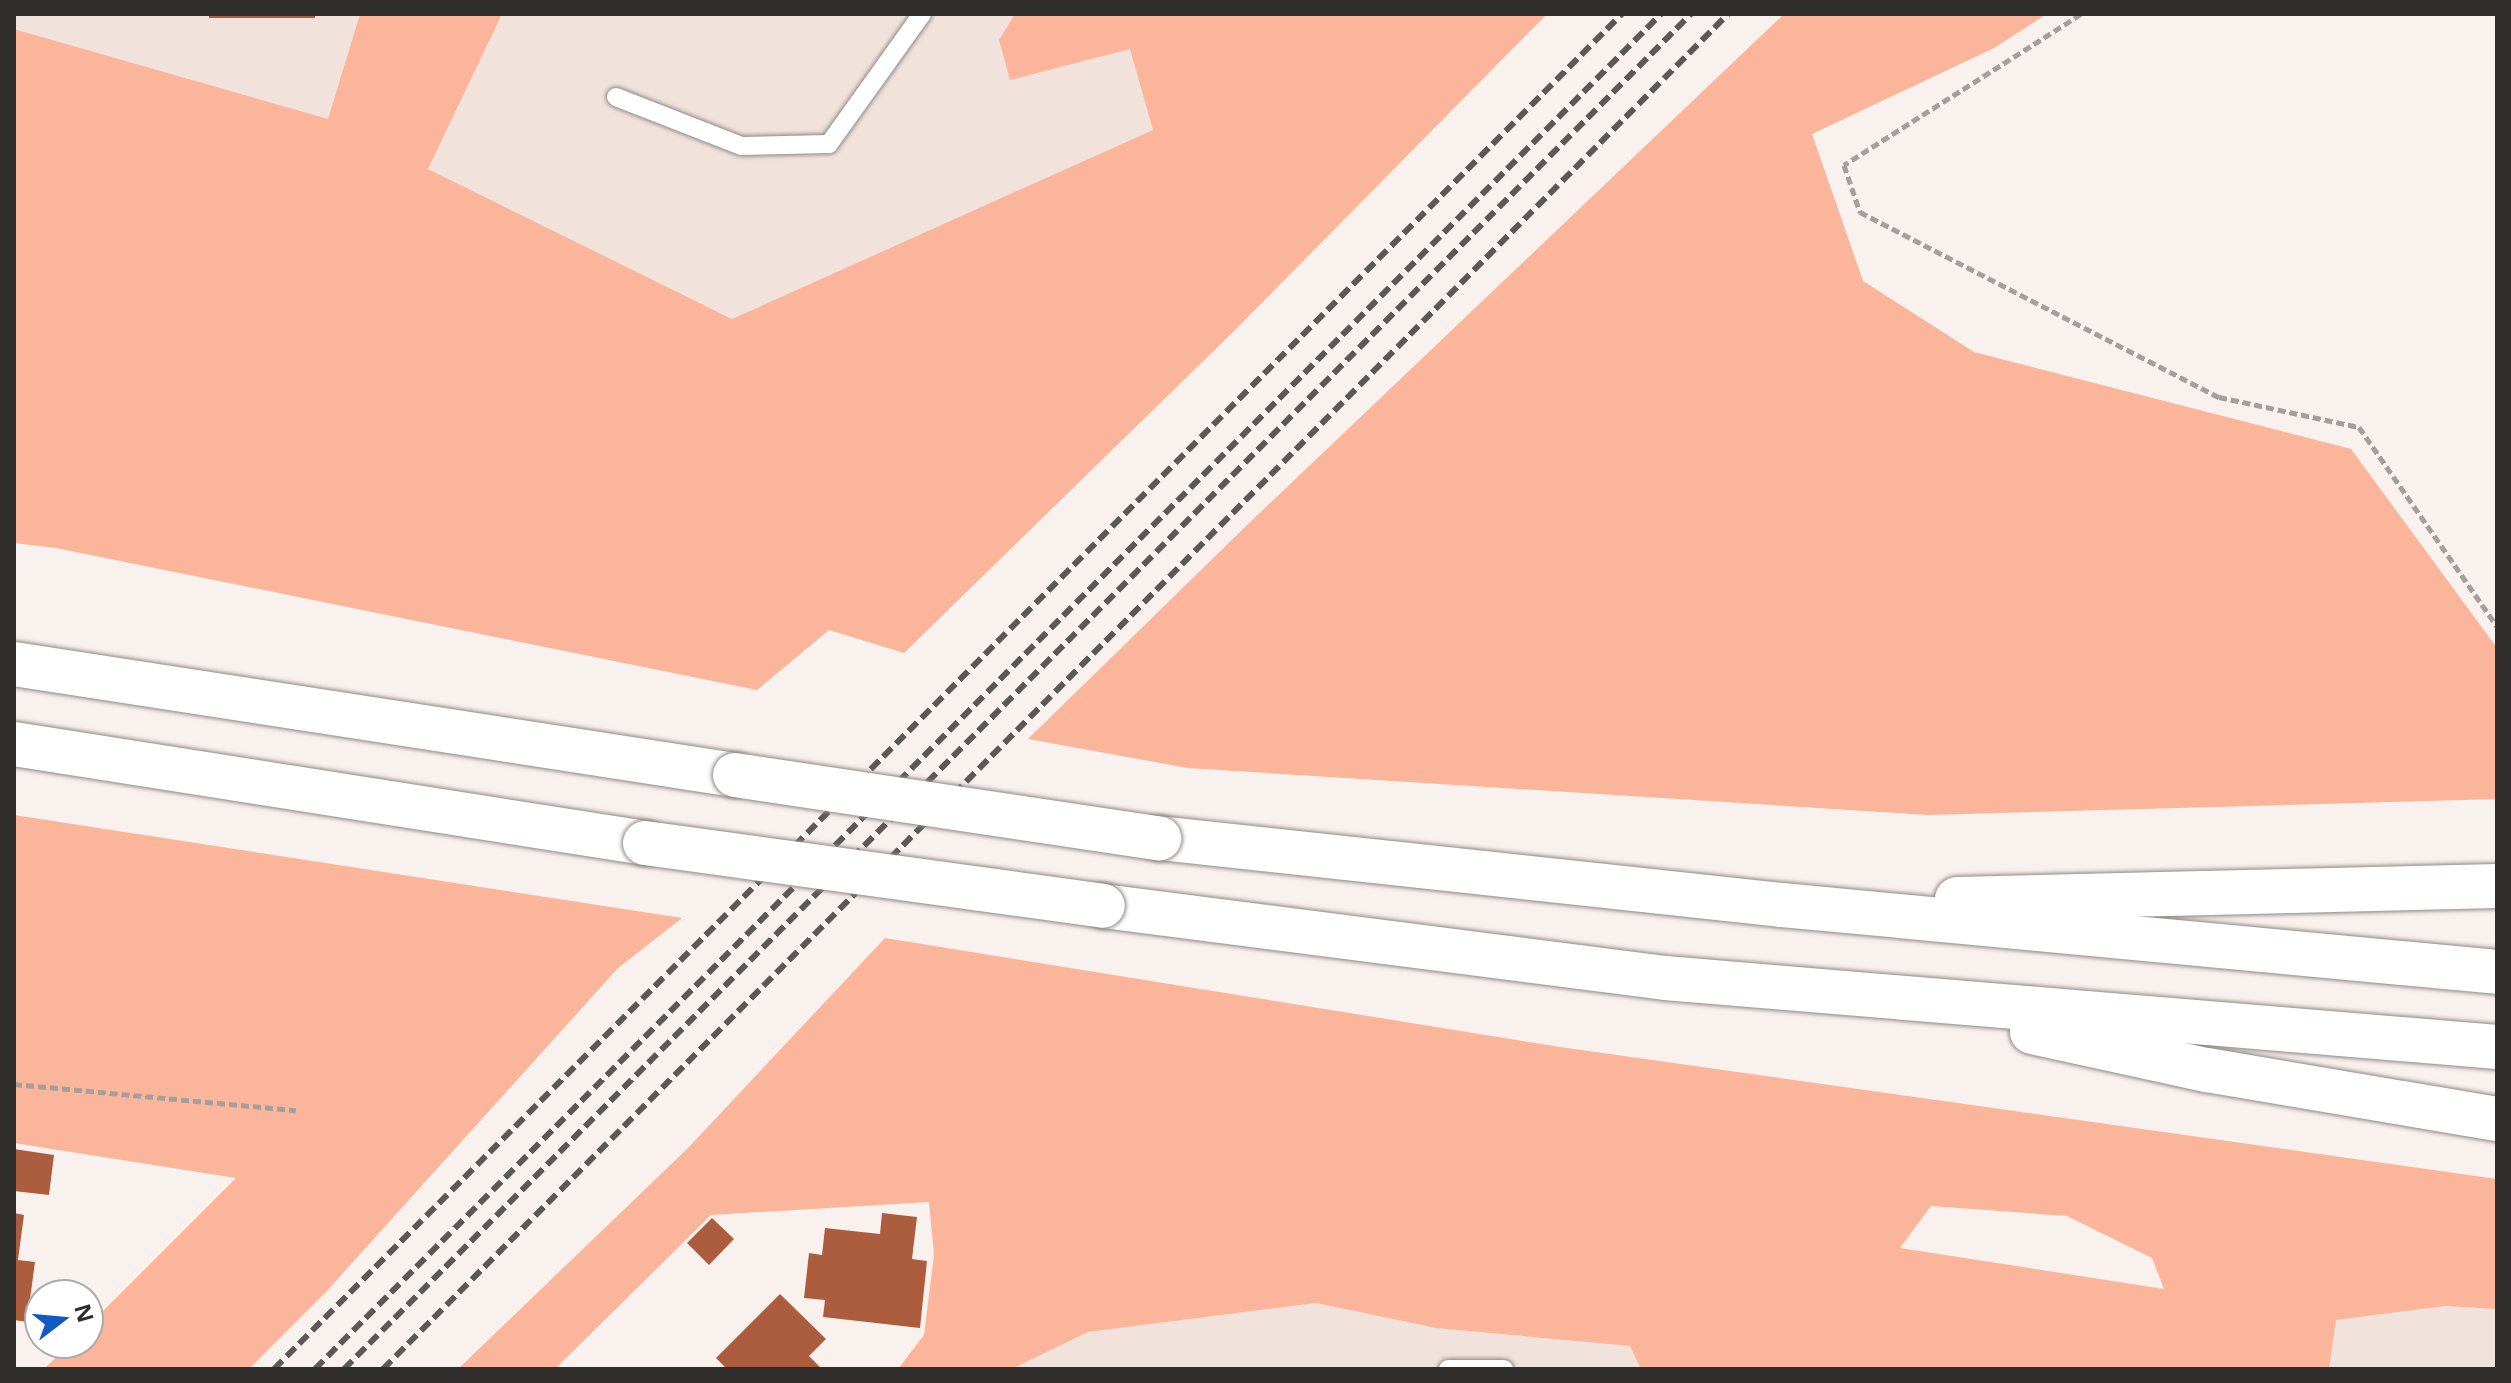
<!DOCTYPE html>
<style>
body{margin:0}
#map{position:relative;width:2511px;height:1383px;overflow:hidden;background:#f8f1ee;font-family:"Noto Sans",sans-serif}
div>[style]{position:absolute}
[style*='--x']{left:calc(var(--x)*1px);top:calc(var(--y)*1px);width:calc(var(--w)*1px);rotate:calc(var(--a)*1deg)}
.built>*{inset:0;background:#f1e2dc}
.green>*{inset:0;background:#fbb59b}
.building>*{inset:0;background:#ab5d3e}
.path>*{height:5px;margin-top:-2.5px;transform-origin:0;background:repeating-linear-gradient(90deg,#a49f9d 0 8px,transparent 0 12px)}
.roads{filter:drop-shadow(0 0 2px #908987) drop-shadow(0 0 2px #908987)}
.service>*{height:18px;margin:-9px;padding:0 9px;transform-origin:9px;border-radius:9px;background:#fff}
.motorway>*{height:44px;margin:-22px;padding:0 22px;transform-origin:22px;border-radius:22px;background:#fff}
.rail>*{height:6px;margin-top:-3px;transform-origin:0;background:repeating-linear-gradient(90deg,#5b5856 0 12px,transparent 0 18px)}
.bridges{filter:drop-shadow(0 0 2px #908987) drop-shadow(0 0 2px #908987)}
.motorway-bridge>*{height:44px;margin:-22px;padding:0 22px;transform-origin:22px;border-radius:22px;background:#fff}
span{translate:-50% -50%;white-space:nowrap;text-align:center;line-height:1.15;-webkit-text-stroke:8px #fff;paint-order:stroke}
.frame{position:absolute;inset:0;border:16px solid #2f2d2c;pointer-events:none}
.north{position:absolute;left:24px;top:1279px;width:80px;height:80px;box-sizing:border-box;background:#fff;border:2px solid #acabab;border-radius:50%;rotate:74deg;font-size:22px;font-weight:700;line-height:32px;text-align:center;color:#2f2d2c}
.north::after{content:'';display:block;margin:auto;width:28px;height:36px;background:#1359c4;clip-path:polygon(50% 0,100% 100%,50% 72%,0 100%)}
</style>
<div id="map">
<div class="built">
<i style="clip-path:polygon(14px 14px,360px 14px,328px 119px,14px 29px)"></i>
<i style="clip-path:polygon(502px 14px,1015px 14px,1000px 40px,1130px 48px,1154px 130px,732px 319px,428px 169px)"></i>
<i style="clip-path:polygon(1316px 1303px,1436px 1328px,1631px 1346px,1641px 1369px,1012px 1369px,1088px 1332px)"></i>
<i style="clip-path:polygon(2445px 1306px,2497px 1309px,2497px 1369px,2329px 1369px,2336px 1320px)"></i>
</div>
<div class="green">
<i style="clip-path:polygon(360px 14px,502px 14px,428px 169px,732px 319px,1153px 130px,1130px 49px,1010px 80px,999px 40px,1015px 14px,1547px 14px,1235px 330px,904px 653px,829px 630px,757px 690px,56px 548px,14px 543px,14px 29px,328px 119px)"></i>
<i style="clip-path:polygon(1784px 14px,2047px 14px,1994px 48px,1812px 134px,1863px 281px,1974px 352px,2351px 449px,2497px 648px,2497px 799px,1928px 815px,1188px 768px,1028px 739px,1245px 527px)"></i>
<i style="clip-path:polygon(14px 815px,682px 918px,618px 968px,325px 1293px,249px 1369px,44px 1369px,71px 1343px,88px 1343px,88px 1326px,236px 1178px,14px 1143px)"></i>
<i style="clip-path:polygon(evenodd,885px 938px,1560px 1047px,2497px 1179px,2497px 1309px,2445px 1306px,2336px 1320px,2329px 1369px,1641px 1369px,1630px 1346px,1436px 1328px,1316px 1303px,1088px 1332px,1012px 1369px,898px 1369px,924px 1335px,934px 1255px,929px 1202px,711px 1215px,555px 1369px,458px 1369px,688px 1148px,885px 938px,1931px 1206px,2067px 1216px,2152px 1258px,2164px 1289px,1900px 1248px,1931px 1206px)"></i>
</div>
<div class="building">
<i style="clip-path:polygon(209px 14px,315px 14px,315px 18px,209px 18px)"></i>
<i style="clip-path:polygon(14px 1149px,54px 1155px,49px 1195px,14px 1191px)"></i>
<i style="clip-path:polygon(14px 1213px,24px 1215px,18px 1260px,35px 1262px,27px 1322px,14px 1320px)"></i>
<i style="clip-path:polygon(882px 1213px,917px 1217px,912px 1259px,927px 1261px,920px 1328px,823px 1317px,825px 1300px,804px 1298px,809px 1253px,822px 1255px,825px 1228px,880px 1234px)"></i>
<i style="clip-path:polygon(712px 1218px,734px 1239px,709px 1265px,687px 1243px)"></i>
<i style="clip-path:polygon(780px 1294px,826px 1339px,809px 1356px,822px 1369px,727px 1369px,716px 1358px)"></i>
</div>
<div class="path">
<i style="--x:2081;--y:14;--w:281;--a:147.5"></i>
<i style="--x:1844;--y:165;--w:50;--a:71.2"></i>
<i style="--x:1860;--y:212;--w:404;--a:27.3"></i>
<i style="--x:2219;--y:397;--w:143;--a:12.1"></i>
<i style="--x:2359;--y:427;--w:242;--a:55.3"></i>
<i style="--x:14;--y:1084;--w:283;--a:5.3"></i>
</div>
<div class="roads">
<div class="service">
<i style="--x:616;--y:97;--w:135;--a:21.3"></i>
<i style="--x:742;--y:146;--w:87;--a:-1.3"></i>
<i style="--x:829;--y:144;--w:160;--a:-54.4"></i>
<i style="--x:1448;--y:1369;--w:56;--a:0"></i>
</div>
<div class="motorway">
<i style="--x:14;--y:664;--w:729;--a:8.75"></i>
<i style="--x:14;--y:744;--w:639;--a:8.92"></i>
<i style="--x:1159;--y:838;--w:627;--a:6.14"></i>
<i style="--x:1782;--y:905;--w:718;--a:5.35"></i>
<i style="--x:1957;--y:899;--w:540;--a:-1.38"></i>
<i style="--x:1103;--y:906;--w:567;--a:7.3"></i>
<i style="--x:1665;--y:978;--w:835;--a:4.74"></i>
<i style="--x:2032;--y:1032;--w:179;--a:12.3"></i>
<i style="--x:2207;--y:1070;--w:294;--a:9.6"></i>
</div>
</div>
<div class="rail">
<i style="--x:274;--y:1369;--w:1911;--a:-45.15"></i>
<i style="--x:315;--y:1369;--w:1910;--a:-45.19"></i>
<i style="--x:344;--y:1369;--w:1911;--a:-45.17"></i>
<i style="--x:383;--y:1369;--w:1909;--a:-45.21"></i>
</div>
<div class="bridges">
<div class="motorway-bridge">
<i style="--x:735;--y:775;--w:429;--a:8.5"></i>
<i style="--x:645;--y:843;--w:462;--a:7.8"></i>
</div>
</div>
<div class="frame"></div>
<div class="north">N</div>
</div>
